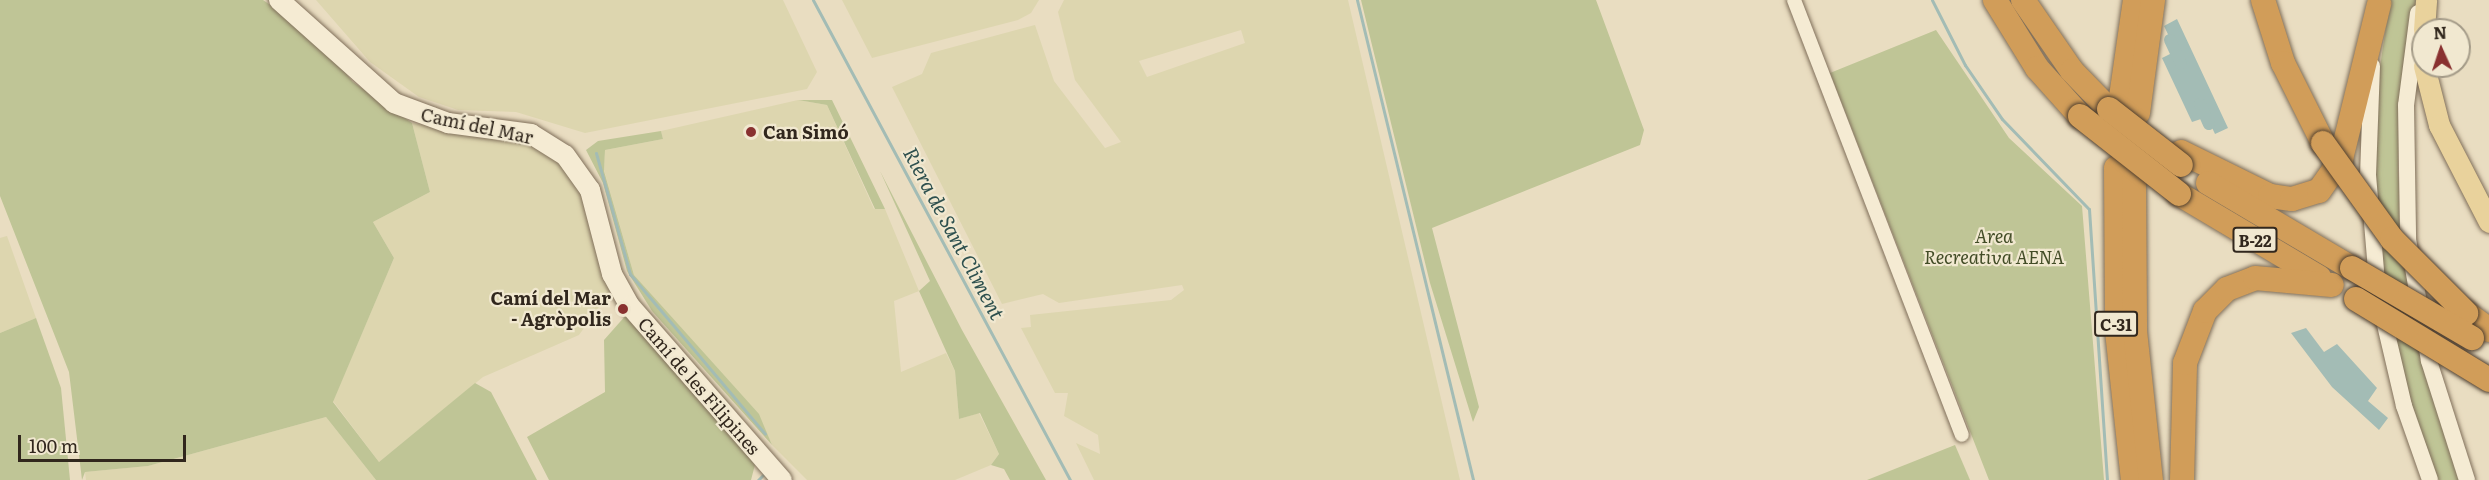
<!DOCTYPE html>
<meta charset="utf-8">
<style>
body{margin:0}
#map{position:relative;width:2489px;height:480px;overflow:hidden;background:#e9ddc1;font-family:Literata,serif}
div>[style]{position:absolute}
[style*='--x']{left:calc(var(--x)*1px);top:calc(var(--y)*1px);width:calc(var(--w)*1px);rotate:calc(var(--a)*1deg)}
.farmland>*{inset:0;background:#ddd6af}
.green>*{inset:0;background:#bfc596}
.water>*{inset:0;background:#a3bcb5}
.stream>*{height:3px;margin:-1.5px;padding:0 1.5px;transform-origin:1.5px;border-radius:1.5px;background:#a3bcb5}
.canal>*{height:12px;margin:-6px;padding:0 6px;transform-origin:6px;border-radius:6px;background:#a3bcb5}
.roads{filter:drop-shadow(0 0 2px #806f5a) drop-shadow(0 0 2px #806f5a)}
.minor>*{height:14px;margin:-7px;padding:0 7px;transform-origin:7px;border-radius:7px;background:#f5ebd3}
.tertiary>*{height:16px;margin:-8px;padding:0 8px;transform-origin:8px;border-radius:8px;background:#f5ebd3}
.secondary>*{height:20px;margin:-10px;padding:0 10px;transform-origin:10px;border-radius:10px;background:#f5ebd3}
.primary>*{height:21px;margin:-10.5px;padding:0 10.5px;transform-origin:10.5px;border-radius:10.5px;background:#e9d29c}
.motorway>*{height:24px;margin:-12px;padding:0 12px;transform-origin:12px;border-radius:12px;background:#d19d59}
.bridges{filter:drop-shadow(0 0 2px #4e3e2e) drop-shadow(0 0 2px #4e3e2e)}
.motorway-bridge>*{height:24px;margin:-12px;padding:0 12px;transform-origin:12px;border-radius:12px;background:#d19d59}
.dots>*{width:16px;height:16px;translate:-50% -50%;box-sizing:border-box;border:3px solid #f1e8d0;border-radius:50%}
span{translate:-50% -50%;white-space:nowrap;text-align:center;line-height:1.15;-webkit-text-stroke:4.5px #f1e8d0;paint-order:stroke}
.shield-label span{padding:2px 4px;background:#f1e8d0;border:2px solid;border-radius:4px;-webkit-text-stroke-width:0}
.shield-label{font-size:16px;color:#31271d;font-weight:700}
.street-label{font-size:18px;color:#31271d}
.poi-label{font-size:18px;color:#31271d;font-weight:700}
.left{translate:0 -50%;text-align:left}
.right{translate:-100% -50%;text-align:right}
.park-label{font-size:18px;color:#424c26;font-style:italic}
.water-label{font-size:20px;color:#2e504e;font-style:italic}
.north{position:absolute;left:2411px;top:18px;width:60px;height:60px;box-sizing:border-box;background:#f1e8d0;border:2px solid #a49b88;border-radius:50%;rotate:357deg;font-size:16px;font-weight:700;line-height:24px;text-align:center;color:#31271d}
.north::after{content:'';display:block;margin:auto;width:21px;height:27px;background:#893130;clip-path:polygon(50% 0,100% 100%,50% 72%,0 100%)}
.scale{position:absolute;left:18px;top:435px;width:168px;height:27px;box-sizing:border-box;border:3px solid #31271d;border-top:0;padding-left:8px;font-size:18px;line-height:21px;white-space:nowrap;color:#31271d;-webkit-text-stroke:4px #f1e8d0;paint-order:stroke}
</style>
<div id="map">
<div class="farmland">
<i style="clip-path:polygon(316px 0,783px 0,817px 72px,807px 89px,585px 133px,516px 112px,458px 110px,419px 97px,370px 62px)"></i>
<i style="clip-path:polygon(842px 0,1039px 0,1031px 13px,1018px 20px,872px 58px)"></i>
<i style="clip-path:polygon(evenodd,1064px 0,1348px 0,1460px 480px,1094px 480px,1076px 443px,1100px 454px,1098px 435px,1064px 416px,1068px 393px,1055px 393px,1021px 328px,1031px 327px,1030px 315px,1171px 300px,1184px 290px,1182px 285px,1059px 303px,1043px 294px,1002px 304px,892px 87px,922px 74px,931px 53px,1035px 25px,1054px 81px,1105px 148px,1121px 142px,1075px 80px,1058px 12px,1064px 0,1241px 30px,1245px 43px,1147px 77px,1139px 61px,1241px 30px)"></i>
<i style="clip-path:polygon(798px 100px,827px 105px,874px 209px,885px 209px,919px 291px,894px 301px,901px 372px,946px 353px,955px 371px,959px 419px,979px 413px,999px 454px,991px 465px,955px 480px,807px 480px,772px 445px,758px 414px,634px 275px,604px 170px,605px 150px,663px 139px,661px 131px)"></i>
<i style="clip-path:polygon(412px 123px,531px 142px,558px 159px,578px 185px,612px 289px,579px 335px,483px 377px,379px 462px,333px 401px,394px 258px,373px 222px,430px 192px)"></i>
<i style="clip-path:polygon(7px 236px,36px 318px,0 333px,0 238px)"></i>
<i style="clip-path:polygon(326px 417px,376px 480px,86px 480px,85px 472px,148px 466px)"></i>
</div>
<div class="green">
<i style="clip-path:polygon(0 0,263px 0,313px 34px,353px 82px,412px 123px,430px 192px,373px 222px,394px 258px,333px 402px,379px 462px,475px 383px,491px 392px,537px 480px,376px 480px,326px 417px,148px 466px,85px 472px,82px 480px,69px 372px,0 196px)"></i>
<i style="clip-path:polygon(1361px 0,1596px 0,1644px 130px,1640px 145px,1432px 228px,1479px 407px,1473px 422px,1430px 283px)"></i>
<i style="clip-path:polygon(2390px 0,2416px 0,2402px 84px,2398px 170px,2406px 276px,2424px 366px,2465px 480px,2438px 480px,2399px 368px,2381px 272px,2375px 211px,2378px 80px)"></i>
<i style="clip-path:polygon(1936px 30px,2009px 138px,2082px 206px,2104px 480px,1989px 480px,1830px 73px)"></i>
<i style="clip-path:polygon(798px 100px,832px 100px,885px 209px,875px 209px,827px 105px)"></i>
<i style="clip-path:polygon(661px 131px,663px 139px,605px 150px,604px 171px,634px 275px,759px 414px,772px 445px,652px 311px,627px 271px,603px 183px,586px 150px,598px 141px)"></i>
<i style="clip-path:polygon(880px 171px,962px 330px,1046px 480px,1010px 480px,1004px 469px,991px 465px,999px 454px,980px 413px,959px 419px,955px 371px,919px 291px,930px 281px)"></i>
<i style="clip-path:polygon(627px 314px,756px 461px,751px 480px,549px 480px,527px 437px,605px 392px,604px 340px)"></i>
<i style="clip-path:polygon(36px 318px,61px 388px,70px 480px,0 480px,0 333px)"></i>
<i style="clip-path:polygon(1955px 445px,1970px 480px,1867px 480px)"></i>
</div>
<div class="water">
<i style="clip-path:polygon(2177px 19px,2228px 128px,2215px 134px,2207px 117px,2192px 122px,2162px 58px,2176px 51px,2164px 26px)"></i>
<i style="clip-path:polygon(2306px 328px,2324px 352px,2337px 344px,2377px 388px,2368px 401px,2388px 418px,2379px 430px,2332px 387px,2291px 333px)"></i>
</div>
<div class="stream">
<i style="--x:813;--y:0;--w:544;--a:61.83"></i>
<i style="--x:1357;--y:0;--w:494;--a:76.4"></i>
<i style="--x:1932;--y:0;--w:73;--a:63.1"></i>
<i style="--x:1965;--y:65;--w:65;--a:55.6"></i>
<i style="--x:2002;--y:119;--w:125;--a:46"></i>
<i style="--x:2089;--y:209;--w:272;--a:86.2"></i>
<i style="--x:596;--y:153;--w:126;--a:74.3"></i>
<i style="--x:630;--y:274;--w:209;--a:49.8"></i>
<i style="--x:758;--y:480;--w:7;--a:-45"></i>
</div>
<div class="canal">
<i style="--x:2170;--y:40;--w:26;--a:65"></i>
<i style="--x:2200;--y:104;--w:22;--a:66"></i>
</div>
<div class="roads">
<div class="minor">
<i style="--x:1794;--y:0;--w:466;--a:68.9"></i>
</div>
<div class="tertiary">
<i style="--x:2418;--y:13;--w:93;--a:97.4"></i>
<i style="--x:2406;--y:105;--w:134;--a:89.1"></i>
<i style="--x:2408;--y:239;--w:124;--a:80.2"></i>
<i style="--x:2429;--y:361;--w:125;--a:72.3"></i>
<i style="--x:2372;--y:66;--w:109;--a:92.1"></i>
<i style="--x:2368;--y:175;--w:120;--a:85.2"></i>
<i style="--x:2378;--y:295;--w:114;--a:76.8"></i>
<i style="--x:2404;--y:406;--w:78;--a:70.6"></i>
</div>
<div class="secondary">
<i style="--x:279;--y:0;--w:154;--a:41.8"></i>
<i style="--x:394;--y:103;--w:58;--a:20.3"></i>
<i style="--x:448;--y:123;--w:84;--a:7.5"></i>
<i style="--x:531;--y:134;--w:40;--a:32"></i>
<i style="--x:565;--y:155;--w:43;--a:54.5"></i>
<i style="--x:590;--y:190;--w:87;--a:75.3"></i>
<i style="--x:612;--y:274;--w:37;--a:61"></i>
<i style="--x:630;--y:306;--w:231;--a:48.9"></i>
</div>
<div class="primary">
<i style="--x:2424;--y:30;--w:30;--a:-86"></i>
<i style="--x:2424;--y:66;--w:61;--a:75.7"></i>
<i style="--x:2439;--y:125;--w:109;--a:62.7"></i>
</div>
<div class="motorway">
<i style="--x:1995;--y:0;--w:80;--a:58.3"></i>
<i style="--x:2037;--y:68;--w:64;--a:48.1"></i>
<i style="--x:2023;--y:0;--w:86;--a:55.4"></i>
<i style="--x:2072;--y:71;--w:53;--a:45.8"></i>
<i style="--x:2263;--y:0;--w:66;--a:72.4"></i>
<i style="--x:2283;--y:63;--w:89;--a:63.4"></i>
<i style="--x:2121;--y:97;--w:98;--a:-81.8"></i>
<i style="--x:2138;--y:113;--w:114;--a:-82.4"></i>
<i style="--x:2181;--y:152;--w:99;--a:26.3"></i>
<i style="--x:2270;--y:196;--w:22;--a:8"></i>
<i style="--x:2292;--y:199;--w:28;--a:-17"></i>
<i style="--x:2319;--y:191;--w:39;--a:-55"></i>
<i style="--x:2341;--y:159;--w:160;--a:-76.2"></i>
<i style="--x:2116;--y:168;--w:163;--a:89.6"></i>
<i style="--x:2117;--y:331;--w:150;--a:83.9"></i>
<i style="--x:2134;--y:179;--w:152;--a:89.6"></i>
<i style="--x:2135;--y:331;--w:150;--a:83.9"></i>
<i style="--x:2208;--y:183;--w:167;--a:30.6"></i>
<i style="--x:2179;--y:194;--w:163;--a:30.7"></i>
<i style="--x:2466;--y:313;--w:29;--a:36"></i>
<i style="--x:2182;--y:480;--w:117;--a:-88.5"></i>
<i style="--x:2185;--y:363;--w:56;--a:-69"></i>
<i style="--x:2205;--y:311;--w:31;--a:-45"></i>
<i style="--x:2227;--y:289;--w:30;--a:-21"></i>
<i style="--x:2255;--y:278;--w:77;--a:5.2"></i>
</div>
</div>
<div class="bridges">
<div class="motorway-bridge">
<i style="--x:2109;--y:109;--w:91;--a:37.9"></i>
<i style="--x:2080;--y:116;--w:126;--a:38.2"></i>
<i style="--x:2323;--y:143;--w:118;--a:54.3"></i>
<i style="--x:2392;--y:239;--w:105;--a:45"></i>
<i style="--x:2352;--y:268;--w:139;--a:30.3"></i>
<i style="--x:2356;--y:299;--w:156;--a:31.3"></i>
</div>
</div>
<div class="dots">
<i style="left:751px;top:132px;background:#893130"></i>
<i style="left:623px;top:309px;background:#893130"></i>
</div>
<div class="shield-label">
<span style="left:2255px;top:240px">B-22</span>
<span style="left:2116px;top:324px">C-31</span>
</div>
<div class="street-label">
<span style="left:477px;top:126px;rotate:12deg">Camí del Mar</span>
<span style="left:699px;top:386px;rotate:49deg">Camí de les Filipines</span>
</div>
<div class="poi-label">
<span class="left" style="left:763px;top:132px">Can Simó</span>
<span class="right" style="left:611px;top:309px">Camí del Mar<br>- Agròpolis</span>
</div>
<div class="park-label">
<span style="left:1994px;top:247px">Area<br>Recreativa AENA</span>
</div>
<div class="water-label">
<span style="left:955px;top:233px;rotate:62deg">Riera de Sant Climent</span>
</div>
<div class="north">N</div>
<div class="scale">100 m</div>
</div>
